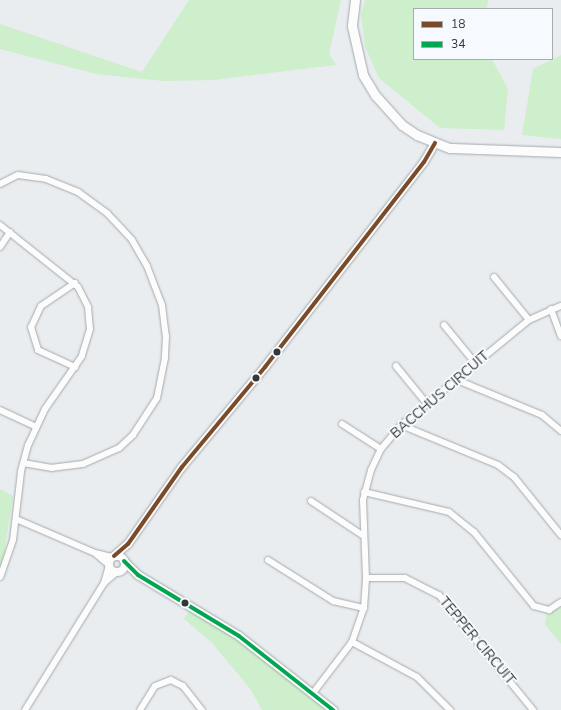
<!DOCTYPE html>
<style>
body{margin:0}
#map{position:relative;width:561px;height:710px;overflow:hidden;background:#e9edf0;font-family:"Nunito Sans",sans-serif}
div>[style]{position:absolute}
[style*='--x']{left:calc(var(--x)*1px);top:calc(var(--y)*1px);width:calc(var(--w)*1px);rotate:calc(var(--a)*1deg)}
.green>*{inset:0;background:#cdefcb}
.roads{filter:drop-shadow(0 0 1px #a6a9ab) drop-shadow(0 0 1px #a6a9ab)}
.minor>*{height:6px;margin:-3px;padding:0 3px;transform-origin:3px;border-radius:3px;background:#fcfcfd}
.tertiary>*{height:8px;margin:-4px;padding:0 4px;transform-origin:4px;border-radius:4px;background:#fcfcfd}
.tertiary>.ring{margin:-4px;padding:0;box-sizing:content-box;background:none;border:8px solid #fcfcfd;border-radius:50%}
.secondary>*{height:9px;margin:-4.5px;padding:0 4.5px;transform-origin:4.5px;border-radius:4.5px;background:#fcfcfd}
.bus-1>*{height:4px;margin:-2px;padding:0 2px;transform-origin:2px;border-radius:2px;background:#7a4b2a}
.bus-2>*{height:4px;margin:-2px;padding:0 2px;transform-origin:2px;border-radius:2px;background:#00a651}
.dots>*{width:11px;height:11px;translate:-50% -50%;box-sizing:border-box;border:2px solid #f6fafe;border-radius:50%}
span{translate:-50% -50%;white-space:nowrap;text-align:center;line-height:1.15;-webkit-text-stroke:4px #f6fafe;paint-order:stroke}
.street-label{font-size:14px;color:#343739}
.legend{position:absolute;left:413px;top:8px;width:140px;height:52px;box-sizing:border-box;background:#f6fafe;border:1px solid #a8acaf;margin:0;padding:5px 7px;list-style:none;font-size:12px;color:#343739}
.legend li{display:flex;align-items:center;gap:8px;height:20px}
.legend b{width:20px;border:1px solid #a8acaf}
</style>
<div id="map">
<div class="green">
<i style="clip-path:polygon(189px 0,341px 0,329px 54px,336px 65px,214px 80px,163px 81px,96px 74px,0 49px,0 24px,142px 72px)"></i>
<i style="clip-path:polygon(365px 0,488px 0,487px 9px,414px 9px,414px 59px,492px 59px,508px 89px,504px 130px,440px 128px,379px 78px,365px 47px,361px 14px)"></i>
<i style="clip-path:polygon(561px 55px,561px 139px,522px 135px,533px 69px)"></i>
<i style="clip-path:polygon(0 489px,13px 496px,2px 567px,0 566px)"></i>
<i style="clip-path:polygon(191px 607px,246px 643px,330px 710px,262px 710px,251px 690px,212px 643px,184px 619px)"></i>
<i style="clip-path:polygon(561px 607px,561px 644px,545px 625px,547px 612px)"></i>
</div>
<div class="roads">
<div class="minor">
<i style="--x:0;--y:184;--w:20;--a:-27"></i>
<i style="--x:18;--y:175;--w:28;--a:8"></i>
<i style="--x:46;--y:179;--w:35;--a:22"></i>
<i style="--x:78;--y:192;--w:36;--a:36"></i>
<i style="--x:107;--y:213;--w:37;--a:47"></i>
<i style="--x:132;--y:240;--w:30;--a:60"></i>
<i style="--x:147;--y:266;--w:42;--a:69"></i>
<i style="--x:162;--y:305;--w:31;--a:83"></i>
<i style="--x:166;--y:336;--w:22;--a:93"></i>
<i style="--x:165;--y:358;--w:41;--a:101.3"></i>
<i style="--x:157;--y:398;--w:44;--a:123"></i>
<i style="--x:133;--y:435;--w:19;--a:137"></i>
<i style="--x:119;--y:448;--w:39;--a:156"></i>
<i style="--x:83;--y:464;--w:31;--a:173"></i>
<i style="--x:52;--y:468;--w:29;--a:-170"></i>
<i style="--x:0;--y:225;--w:100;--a:38.5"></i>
<i style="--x:78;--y:287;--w:22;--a:63"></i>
<i style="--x:88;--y:307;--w:22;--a:85"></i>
<i style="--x:90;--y:329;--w:28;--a:107"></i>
<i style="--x:82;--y:356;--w:65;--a:124.9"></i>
<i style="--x:45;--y:409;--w:40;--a:115"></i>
<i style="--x:28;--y:445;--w:28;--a:105"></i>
<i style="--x:21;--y:472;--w:68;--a:96.7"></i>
<i style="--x:13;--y:540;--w:39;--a:109"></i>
<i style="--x:0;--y:247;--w:18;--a:-56"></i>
<i style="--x:494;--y:277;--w:55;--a:50.9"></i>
<i style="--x:75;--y:283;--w:41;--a:145.9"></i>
<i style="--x:41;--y:306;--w:23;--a:115"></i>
<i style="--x:31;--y:327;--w:24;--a:73"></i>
<i style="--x:38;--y:350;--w:41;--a:24.7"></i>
<i style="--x:551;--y:309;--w:29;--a:70"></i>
<i style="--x:444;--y:325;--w:50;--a:50.6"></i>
<i style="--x:396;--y:366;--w:49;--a:50.8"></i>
<i style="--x:457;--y:380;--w:92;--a:22.4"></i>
<i style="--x:542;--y:415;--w:25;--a:40"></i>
<i style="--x:0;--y:410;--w:40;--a:25"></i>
<i style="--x:342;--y:424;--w:46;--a:32.7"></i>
<i style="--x:401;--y:425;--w:105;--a:22.4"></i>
<i style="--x:498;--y:465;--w:20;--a:37"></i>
<i style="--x:514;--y:477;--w:75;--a:51"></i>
<i style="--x:364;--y:492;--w:87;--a:13.2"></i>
<i style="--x:449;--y:512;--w:32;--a:39"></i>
<i style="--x:474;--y:532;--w:95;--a:51"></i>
<i style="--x:534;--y:606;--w:16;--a:15"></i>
<i style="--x:549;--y:610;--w:14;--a:-34"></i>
<i style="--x:311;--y:501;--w:61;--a:33.7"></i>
<i style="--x:16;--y:519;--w:86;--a:23.3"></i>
<i style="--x:95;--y:553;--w:18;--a:13"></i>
<i style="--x:96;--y:554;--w:17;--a:40"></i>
<i style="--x:268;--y:560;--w:77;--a:32.2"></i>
<i style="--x:333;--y:601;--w:32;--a:13"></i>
<i style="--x:366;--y:578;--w:39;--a:0"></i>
<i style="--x:405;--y:578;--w:38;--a:27"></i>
<i style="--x:439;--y:595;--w:149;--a:50.7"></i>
<i style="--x:104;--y:583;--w:18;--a:-41"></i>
<i style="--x:352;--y:642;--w:74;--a:28.3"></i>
<i style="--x:417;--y:677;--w:47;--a:45"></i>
<i style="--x:313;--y:693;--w:64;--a:-52.6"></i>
<i style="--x:352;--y:642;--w:36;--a:-71"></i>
<i style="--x:364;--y:608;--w:30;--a:-86"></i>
<i style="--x:366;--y:578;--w:78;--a:-92.2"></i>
<i style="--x:363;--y:500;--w:31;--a:-75"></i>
<i style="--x:371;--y:470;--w:23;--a:-65"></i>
<i style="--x:381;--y:449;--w:31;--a:-50"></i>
<i style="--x:401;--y:425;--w:166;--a:-39.4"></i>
<i style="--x:529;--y:320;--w:35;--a:-24"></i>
<i style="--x:25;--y:710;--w:150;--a:-58.1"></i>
<i style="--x:104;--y:583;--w:18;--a:-74"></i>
<i style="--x:140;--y:710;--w:28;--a:-58"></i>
<i style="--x:155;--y:686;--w:17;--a:-21"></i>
<i style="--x:171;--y:680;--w:13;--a:27"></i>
<i style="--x:183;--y:686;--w:31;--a:52"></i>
</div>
<div class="tertiary">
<i style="--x:114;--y:556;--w:18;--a:-41"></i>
<i style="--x:128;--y:544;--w:94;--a:-55"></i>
<i style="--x:182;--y:467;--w:130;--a:-50.3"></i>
<i style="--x:265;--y:367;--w:259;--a:-52.2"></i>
<i style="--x:424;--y:162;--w:22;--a:-60"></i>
<i class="ring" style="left:109px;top:556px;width:8px;height:8px"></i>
<i style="--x:124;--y:561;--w:20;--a:45"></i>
<i style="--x:138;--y:575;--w:118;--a:31.1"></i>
<i style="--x:239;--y:636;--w:120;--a:38.2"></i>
</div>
<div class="secondary">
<i style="--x:355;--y:0;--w:26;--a:97"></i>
<i style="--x:352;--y:26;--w:50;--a:77.3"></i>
<i style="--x:363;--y:75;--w:23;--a:59"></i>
<i style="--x:375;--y:95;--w:40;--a:48"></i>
<i style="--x:402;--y:125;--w:18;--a:34"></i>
<i style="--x:417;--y:135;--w:35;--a:22"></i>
<i style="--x:450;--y:148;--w:111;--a:2.1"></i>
</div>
</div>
<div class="bus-1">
<i style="--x:114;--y:556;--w:18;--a:-41"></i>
<i style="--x:128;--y:544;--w:94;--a:-55"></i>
<i style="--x:182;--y:467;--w:130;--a:-50.3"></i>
<i style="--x:265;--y:367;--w:259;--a:-52.2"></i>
<i style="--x:424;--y:162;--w:22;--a:-60"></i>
</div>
<div class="bus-2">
<i style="--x:124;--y:561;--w:20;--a:45"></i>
<i style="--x:138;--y:575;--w:118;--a:31.1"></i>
<i style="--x:239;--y:636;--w:120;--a:38.2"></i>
</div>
<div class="dots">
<i style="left:277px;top:352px;background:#343739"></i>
<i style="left:256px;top:378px;background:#343739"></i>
<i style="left:185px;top:603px;background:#343739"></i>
</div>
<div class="street-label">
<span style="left:440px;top:395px;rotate:-41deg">BACCHUS CIRCUIT</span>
<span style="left:477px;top:641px;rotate:50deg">TEPPER CIRCUIT</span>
</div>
<ul class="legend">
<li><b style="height:5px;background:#7a4b2a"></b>18</li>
<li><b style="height:5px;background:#00a651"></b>34</li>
</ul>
</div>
